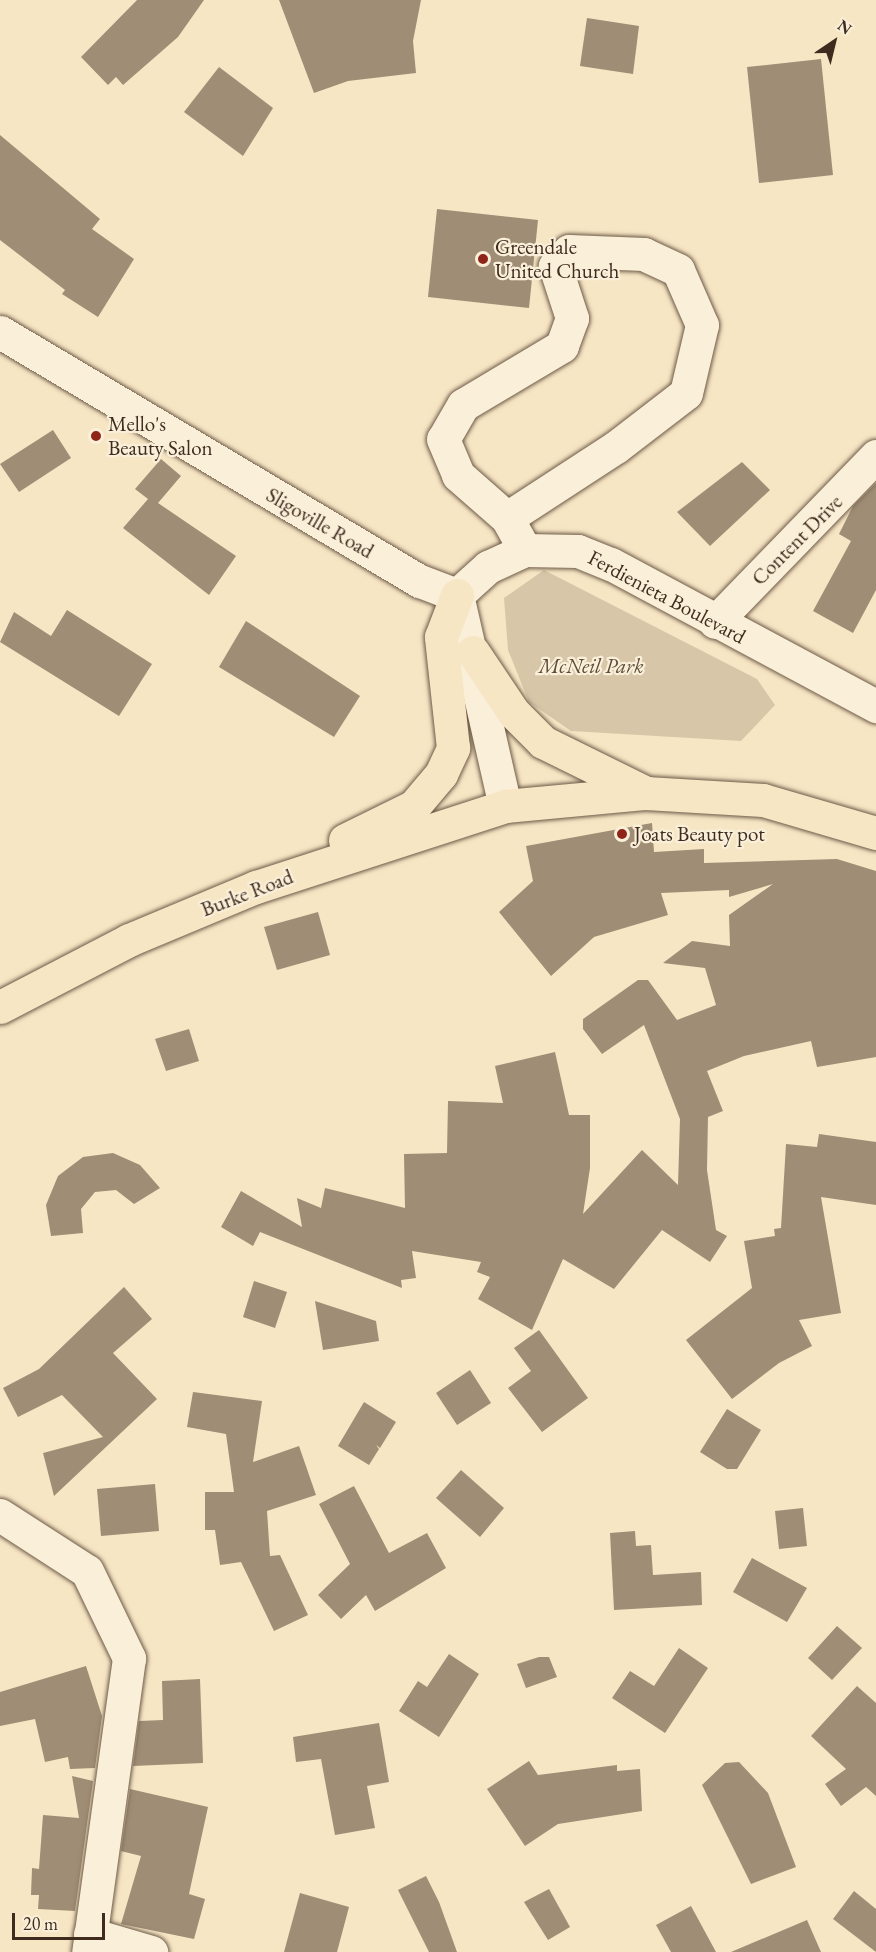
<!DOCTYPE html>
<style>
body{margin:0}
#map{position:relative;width:876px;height:1952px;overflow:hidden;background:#f7e6c4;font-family:"EB Garamond",serif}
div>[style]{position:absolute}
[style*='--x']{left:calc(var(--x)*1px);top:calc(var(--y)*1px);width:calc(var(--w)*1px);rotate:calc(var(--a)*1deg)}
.green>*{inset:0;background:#d8c6a8}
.building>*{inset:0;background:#9f8d75}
.roads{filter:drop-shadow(0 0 2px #6d5a48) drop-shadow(0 0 2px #6d5a48)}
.minor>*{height:33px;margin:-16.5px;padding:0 16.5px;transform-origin:16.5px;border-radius:16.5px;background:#faefd9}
.major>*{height:33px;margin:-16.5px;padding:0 16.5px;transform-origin:16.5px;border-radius:16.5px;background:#f7e6c4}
.dots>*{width:16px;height:16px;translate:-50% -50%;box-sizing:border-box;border:3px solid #faefd9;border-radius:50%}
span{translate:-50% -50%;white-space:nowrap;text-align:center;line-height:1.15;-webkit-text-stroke:4.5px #faefd9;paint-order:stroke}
.poi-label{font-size:21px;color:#3f2c1f}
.left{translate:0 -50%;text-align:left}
.street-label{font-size:21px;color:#3f2c1f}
.park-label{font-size:21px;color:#5e4b3a;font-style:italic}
.north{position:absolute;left:804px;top:12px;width:60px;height:60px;-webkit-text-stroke:4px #faefd9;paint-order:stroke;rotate:35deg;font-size:16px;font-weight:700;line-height:24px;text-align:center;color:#3f2c1f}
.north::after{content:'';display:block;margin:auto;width:21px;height:27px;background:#3f2c1f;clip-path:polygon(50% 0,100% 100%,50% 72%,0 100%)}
.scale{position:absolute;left:12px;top:1913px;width:93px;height:27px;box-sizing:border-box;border:3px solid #3f2c1f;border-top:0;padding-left:8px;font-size:18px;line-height:21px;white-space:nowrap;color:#3f2c1f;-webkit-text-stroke:4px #faefd9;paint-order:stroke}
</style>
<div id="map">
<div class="green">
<i style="clip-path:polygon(544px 570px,757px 679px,775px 705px,741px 741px,571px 731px,529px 702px,508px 650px,504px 598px)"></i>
</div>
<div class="building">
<i style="clip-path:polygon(137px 0,204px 0,178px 37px,123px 85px,116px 77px,108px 85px,81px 57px)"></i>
<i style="clip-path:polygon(279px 0,421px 0,413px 41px,416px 73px,348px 81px,314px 93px)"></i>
<i style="clip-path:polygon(587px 18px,639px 26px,633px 74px,580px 66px)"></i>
<i style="clip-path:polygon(821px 59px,833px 175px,759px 183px,747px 67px)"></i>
<i style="clip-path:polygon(219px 67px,273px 108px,243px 156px,184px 112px)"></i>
<i style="clip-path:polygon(0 135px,100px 219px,92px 229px,134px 259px,98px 317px,62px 294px,65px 290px,0 240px)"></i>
<i style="clip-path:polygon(437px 209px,538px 220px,529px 308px,428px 297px)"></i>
<i style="clip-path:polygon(53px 430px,71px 458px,19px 492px,0 464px)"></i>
<i style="clip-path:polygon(161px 459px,181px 476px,158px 503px,236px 556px,209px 595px,123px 528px,148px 499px,135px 489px)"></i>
<i style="clip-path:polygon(742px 462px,770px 490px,710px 546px,677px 512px)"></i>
<i style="clip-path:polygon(876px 483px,876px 590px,853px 633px,813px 611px,851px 541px,839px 534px,853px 506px)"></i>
<i style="clip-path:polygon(67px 610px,152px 664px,119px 716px,0 642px,14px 612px,51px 636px)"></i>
<i style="clip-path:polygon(246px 621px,360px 696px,334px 737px,219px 667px)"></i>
<i style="clip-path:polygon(652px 823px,654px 852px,704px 849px,704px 863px,837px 859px,876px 871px,876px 1057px,817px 1067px,811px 1041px,744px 1056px,707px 1071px,723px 1111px,708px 1117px,707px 1170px,716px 1230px,727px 1236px,710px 1262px,662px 1230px,614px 1289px,563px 1259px,532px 1330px,478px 1299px,490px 1277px,477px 1272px,481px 1262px,412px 1251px,416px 1278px,401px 1280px,402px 1288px,260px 1232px,253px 1246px,221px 1227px,241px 1191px,302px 1227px,297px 1198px,321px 1208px,325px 1188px,405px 1208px,404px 1154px,447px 1153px,448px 1101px,503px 1103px,495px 1066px,555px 1052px,569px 1115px,590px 1115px,590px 1168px,583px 1214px,642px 1150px,678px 1185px,680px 1119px,644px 1025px,602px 1054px,583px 1029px,583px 1019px,638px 980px,648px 980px,677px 1020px,716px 1005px,705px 968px,663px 963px,692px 941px,730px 946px,729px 915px,773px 884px,729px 897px,729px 890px,661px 893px,668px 915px,594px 937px,551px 976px,499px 912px,533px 881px,526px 846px)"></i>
<i style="clip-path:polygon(318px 912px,330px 955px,277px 970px,264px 927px)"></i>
<i style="clip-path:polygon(189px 1029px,199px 1061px,166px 1071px,155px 1039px)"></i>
<i style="clip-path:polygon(819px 1134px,876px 1142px,876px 1205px,821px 1197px,841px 1313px,799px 1320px,812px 1346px,779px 1363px,732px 1399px,686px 1340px,752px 1288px,744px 1241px,775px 1236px,774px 1229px,781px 1228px,786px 1144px,817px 1147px)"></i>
<i style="clip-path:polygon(113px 1153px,140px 1165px,160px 1188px,134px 1204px,116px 1190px,95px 1192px,81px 1209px,83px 1233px,51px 1236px,46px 1205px,58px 1176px,83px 1157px)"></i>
<i style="clip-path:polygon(254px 1281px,287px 1292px,275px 1328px,243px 1317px)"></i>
<i style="clip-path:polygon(124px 1287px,152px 1319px,113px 1353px,157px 1399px,54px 1496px,43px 1453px,103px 1437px,62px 1395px,18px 1417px,3px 1388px,39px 1369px)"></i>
<i style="clip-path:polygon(315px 1301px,376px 1321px,379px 1341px,323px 1350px)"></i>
<i style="clip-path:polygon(539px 1330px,588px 1398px,542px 1432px,508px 1388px,531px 1371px,514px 1348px)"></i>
<i style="clip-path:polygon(470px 1370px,491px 1403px,457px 1425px,436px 1393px)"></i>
<i style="clip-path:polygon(193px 1392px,262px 1401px,253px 1462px,299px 1446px,316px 1495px,267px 1511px,270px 1556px,280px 1555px,308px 1615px,274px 1631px,241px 1562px,220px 1565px,215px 1530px,205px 1530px,205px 1492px,234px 1492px,226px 1434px,187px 1427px)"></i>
<i style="clip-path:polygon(364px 1402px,396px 1422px,380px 1448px,376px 1445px,379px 1449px,369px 1465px,338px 1446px)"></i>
<i style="clip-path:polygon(727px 1409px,761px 1430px,737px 1469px,727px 1469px,700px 1452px)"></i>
<i style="clip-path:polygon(461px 1470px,504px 1508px,480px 1537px,436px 1498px)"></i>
<i style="clip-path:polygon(155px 1484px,159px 1531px,101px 1536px,97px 1489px)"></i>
<i style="clip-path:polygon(354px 1486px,389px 1553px,427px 1533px,446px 1568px,375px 1611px,366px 1595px,341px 1619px,318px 1595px,350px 1564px,319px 1504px)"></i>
<i style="clip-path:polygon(803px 1508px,807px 1546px,779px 1549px,775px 1511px)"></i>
<i style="clip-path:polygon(635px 1531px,636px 1546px,651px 1545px,653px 1575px,701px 1572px,702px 1605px,614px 1610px,610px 1533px)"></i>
<i style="clip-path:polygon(752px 1558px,807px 1588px,787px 1622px,733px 1592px)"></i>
<i style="clip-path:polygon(837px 1626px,862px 1648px,832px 1680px,808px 1658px)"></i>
<i style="clip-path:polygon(679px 1648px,708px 1668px,665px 1733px,612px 1698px,630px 1671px,654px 1686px)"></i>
<i style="clip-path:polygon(449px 1654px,479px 1674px,439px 1737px,399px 1711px,418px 1681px,427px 1687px)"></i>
<i style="clip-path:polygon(539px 1657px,549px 1657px,557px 1677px,526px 1688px,517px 1664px)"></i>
<i style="clip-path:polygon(86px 1666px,102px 1716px,95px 1768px,70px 1769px,68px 1757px,45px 1762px,35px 1719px,0 1726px,0 1692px)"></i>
<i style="clip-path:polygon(200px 1679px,203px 1763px,133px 1766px,139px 1721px,163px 1720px,162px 1681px)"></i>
<i style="clip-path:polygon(857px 1686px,876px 1703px,876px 1796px,866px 1787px,841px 1806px,825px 1784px,846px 1769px,811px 1736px)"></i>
<i style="clip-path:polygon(379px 1723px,389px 1782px,367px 1786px,375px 1828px,335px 1835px,321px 1759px,296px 1762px,293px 1737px)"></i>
<i style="clip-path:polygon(529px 1761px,538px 1775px,617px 1765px,617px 1771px,640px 1769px,642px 1811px,558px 1824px,525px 1846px,487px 1789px)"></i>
<i style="clip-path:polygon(739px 1762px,768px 1793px,796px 1867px,751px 1884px,702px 1785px,725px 1763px)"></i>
<i style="clip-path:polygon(72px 1776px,93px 1781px,75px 1911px,38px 1909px,39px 1895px,31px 1895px,32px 1868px,39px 1869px,43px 1815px,79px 1818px)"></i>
<i style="clip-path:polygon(130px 1789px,208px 1807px,189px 1894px,205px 1899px,194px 1939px,121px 1924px,141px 1856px,121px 1851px)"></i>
<i style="clip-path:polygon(426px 1876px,439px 1902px,457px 1952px,429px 1952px,398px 1890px)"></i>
<i style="clip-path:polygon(549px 1889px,570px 1927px,548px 1940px,524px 1902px)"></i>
<i style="clip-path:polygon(854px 1891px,876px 1909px,876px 1952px,833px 1919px)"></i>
<i style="clip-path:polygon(300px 1893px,349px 1907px,337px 1952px,284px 1952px)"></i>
<i style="clip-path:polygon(691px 1906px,716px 1952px,671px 1952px,656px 1925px)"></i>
<i style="clip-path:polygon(807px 1920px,821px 1952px,731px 1952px)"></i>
</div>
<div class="roads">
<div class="minor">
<i style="--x:0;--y:332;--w:488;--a:30.7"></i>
<i style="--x:420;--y:581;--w:40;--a:21"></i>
<i style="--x:507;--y:518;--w:130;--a:-33.1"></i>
<i style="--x:616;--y:447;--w:88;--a:-37.6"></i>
<i style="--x:686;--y:393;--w:70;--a:-76.8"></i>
<i style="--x:702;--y:325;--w:60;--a:-113.6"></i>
<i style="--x:678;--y:270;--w:38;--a:-155"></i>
<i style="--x:644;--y:254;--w:75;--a:-177.7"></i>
<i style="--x:569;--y:251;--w:21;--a:133"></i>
<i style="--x:555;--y:266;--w:55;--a:71.9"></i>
<i style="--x:572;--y:318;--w:30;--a:110"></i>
<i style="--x:562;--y:346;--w:115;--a:149.2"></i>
<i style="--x:463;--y:405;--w:39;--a:120"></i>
<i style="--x:443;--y:439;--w:39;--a:67"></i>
<i style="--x:458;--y:475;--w:65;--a:41.3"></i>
<i style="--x:507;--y:518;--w:37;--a:61"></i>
<i style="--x:457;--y:595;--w:42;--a:-42.1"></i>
<i style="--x:488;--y:567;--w:41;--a:-24.7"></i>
<i style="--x:525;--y:550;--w:53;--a:1.1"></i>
<i style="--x:578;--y:551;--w:35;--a:22"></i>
<i style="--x:611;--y:564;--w:301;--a:28.2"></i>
<i style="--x:457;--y:595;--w:216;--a:77.2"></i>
<i style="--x:715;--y:622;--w:231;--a:-45.9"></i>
<i style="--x:0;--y:1515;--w:103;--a:32.8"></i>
<i style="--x:87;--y:1571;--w:97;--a:64.2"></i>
<i style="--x:129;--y:1658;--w:297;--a:97.9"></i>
<i style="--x:90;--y:1934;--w:64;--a:16.4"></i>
</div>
<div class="major">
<i style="--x:473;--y:652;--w:73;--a:56.1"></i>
<i style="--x:514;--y:713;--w:41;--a:45"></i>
<i style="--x:543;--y:742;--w:115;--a:26.3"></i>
<i style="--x:345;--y:840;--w:77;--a:-26.2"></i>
<i style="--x:414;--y:806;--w:42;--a:-49.8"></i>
<i style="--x:441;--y:774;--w:29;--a:-65"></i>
<i style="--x:453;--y:748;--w:112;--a:-96.2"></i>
<i style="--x:441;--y:637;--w:45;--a:-69.1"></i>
<i style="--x:0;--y:1007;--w:145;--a:-27.4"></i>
<i style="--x:129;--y:940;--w:138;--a:-22.7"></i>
<i style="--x:256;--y:887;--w:262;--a:-18"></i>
<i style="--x:505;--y:806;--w:142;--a:-5.3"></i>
<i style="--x:646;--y:793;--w:117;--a:3.4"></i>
<i style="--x:763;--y:800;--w:118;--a:16.3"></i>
</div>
</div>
<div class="dots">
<i style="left:483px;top:259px;background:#8f2418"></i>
<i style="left:96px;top:436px;background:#8f2418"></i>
<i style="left:622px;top:834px;background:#8f2418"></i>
</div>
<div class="poi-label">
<span class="left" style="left:495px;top:259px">Greendale<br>United Church</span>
<span class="left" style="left:108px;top:436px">Mello's<br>Beauty Salon</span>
<span class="left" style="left:634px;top:834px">Joats Beauty pot</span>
</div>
<div class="street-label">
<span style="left:320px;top:523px;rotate:30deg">Sligoville Road</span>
<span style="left:797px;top:540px;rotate:-45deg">Content Drive</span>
<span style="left:667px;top:597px;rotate:28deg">Ferdienieta Boulevard</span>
<span style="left:247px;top:893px;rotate:-21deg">Burke Road</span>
</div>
<div class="park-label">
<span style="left:591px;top:666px">McNeil Park</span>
</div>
<div class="north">N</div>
<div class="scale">20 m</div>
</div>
